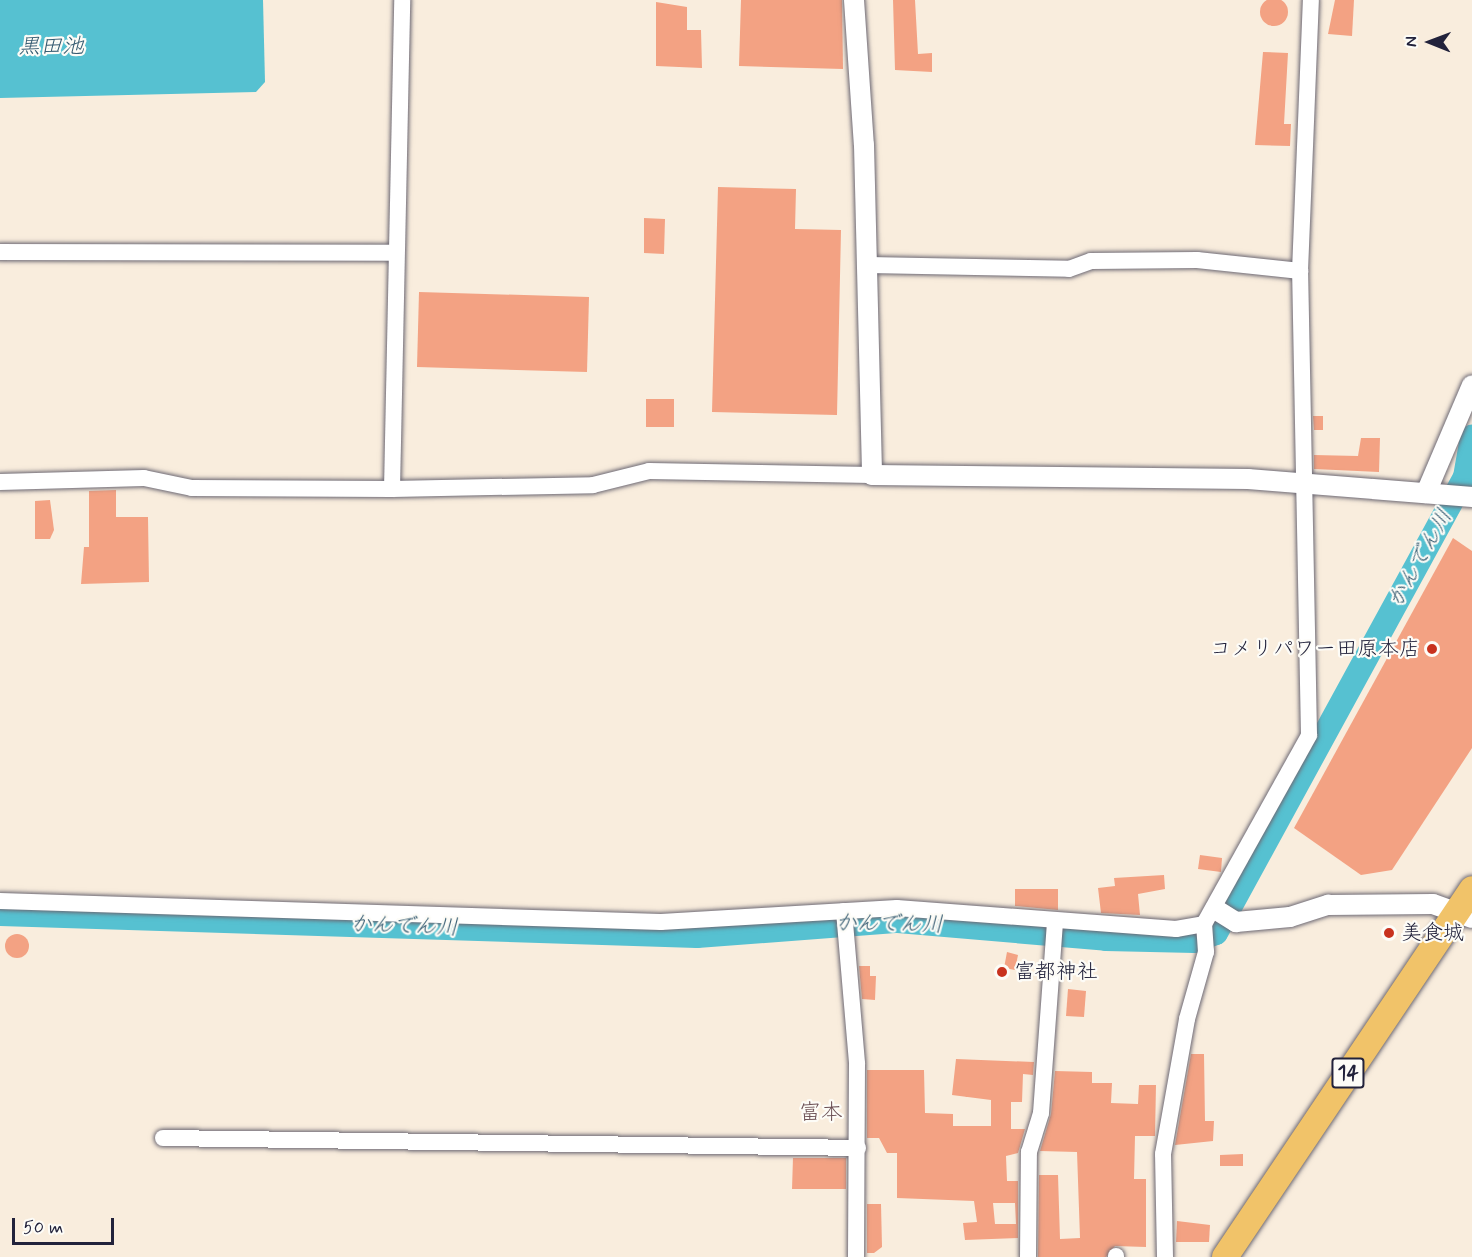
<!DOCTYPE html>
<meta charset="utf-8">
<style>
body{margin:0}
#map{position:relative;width:1472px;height:1257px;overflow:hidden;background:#f9eddd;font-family:Mynerve,"Klee One",sans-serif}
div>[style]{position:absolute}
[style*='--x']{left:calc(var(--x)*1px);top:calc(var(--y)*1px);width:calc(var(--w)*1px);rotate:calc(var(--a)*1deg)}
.water>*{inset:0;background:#56c1d1}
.stream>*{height:4px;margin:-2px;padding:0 2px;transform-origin:2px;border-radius:2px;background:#56c1d1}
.river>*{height:24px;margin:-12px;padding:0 12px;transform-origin:12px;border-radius:12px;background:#56c1d1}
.building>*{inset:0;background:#f3a283}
.round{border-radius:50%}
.roads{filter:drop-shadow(0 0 2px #6d6974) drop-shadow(0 0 2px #6d6974)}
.minor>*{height:16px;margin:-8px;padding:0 8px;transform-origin:8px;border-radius:8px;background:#fff}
.tertiary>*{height:20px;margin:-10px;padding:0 10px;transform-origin:10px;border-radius:10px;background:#fff}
.primary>*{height:26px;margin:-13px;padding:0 13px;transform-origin:13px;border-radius:13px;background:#f1c369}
.dots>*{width:16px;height:16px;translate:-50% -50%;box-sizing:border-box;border:3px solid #fdfcf7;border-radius:50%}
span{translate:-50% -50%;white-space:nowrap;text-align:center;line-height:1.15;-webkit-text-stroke:4.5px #fdfcf7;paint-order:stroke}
.shield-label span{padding:2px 4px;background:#fdfcf7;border:2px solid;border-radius:4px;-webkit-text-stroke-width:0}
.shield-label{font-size:20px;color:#22223b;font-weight:700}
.poi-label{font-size:21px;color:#22223b}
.right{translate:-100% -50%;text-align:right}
.left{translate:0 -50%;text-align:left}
.water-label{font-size:22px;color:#345a70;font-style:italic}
.neighbourhood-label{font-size:22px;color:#6b4f54}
.north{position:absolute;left:1400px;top:12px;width:60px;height:60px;-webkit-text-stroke:4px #fdfcf7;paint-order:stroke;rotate:271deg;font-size:16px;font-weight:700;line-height:24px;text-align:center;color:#22223b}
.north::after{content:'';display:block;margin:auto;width:21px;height:27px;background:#22223b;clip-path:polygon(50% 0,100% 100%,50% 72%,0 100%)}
.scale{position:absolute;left:12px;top:1218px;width:102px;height:27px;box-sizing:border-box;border:3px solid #22223b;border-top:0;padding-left:8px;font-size:18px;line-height:21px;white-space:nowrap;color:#22223b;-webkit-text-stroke:4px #fdfcf7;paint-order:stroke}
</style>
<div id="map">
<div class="water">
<i style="clip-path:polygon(0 0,263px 0,265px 82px,256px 92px,0 98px)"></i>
</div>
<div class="stream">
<i style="--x:1465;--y:477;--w:7;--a:0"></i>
</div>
<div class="river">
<i style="--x:0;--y:914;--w:697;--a:1.81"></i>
<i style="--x:697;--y:936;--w:202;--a:-4.3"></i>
<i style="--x:898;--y:921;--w:209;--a:4.9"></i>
<i style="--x:1106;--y:939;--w:89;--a:1.3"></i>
<i style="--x:1195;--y:941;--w:22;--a:-21"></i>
<i style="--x:1216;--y:933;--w:520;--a:-61.36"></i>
<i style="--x:1465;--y:477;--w:41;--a:-80.1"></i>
</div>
<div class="building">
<i class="round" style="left:1260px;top:-2px;width:28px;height:28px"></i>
<i style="clip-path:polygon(741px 0,842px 0,843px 69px,739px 66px)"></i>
<i style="clip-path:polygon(893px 0,915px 0,918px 54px,932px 53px,932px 72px,895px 70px)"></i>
<i style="clip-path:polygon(1335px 0,1354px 0,1352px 36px,1328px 34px)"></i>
<i style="clip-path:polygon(656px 2px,687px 7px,687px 30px,701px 30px,702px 68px,656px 66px)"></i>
<i style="clip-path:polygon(1263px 52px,1288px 53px,1284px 124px,1291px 124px,1290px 146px,1255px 145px)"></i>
<i style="clip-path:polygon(718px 187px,796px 189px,795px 229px,841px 230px,837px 415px,712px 412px)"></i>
<i style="clip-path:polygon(644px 218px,665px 219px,664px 254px,644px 253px)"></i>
<i style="clip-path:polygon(419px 292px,589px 297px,587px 372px,417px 367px)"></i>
<i style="clip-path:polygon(646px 399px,674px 399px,674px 427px,646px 427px)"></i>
<i style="clip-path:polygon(1313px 416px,1323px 416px,1323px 430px,1314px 430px)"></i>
<i style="clip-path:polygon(1361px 438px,1380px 438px,1379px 472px,1314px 469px,1314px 455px,1358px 456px)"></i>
<i style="clip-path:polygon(116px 490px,116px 517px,148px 517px,149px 582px,81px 584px,84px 547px,89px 547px,89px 491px)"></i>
<i style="clip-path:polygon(50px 500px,54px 530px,50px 539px,35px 539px,35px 501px)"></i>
<i style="clip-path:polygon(1453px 538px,1472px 551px,1472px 748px,1392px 870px,1361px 875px,1294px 828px)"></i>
<i style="clip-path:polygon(1200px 855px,1222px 858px,1221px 872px,1198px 869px)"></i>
<i style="clip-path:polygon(1164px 875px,1165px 889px,1138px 894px,1140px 915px,1101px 913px,1098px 888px,1115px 886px,1114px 878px)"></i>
<i style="clip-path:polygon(1015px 889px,1058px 889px,1058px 910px,1015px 906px)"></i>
<i class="round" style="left:5px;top:934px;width:24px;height:24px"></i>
<i style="clip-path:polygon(1007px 952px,1018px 955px,1015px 970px,1004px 968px)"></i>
<i style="clip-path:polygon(859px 966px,870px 966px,870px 976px,876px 976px,875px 1000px,862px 999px)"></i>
<i style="clip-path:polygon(1068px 989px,1086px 991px,1084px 1017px,1066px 1016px)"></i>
<i style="clip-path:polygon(1191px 1054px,1204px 1054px,1205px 1121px,1214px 1121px,1213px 1141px,1175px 1145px)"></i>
<i style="clip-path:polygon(evenodd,956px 1059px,1034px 1062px,1033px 1075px,1023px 1074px,1022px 1102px,1011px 1102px,1011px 1129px,1025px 1129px,1018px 1153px,1006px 1156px,1007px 1181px,1018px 1181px,1018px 1238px,965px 1240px,963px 1223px,977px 1222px,974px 1201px,897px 1198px,897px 1153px,887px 1153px,879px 1138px,867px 1138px,867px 1070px,924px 1070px,925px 1113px,953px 1114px,953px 1126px,991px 1126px,991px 1100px,952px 1095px,956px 1059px,993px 1203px,1015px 1203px,1016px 1224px,995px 1224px,993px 1203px)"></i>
<i style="clip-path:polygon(1055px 1071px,1092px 1072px,1092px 1083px,1112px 1083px,1111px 1103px,1138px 1104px,1139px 1085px,1156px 1085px,1155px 1136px,1135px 1136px,1134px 1179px,1146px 1179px,1146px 1247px,1115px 1246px,1106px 1257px,1038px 1257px,1039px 1175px,1058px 1175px,1060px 1239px,1080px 1238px,1077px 1152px,1040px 1151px,1051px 1114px)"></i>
<i style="clip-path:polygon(1243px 1154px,1243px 1166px,1220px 1166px,1220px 1155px)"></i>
<i style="clip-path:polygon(793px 1158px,846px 1158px,846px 1189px,792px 1189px)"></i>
<i style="clip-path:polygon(867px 1204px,881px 1204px,882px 1247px,874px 1253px,867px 1253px)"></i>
<i style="clip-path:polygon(1177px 1221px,1210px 1225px,1209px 1242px,1176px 1242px)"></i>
</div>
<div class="roads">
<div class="minor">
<i style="--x:0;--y:252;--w:395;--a:0.1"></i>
<i style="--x:868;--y:265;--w:201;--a:1.1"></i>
<i style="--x:1069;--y:269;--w:23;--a:-20"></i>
<i style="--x:1091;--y:261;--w:106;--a:-0.5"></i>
<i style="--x:1197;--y:260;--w:104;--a:6.1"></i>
<i style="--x:0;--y:482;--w:144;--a:-1.6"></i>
<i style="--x:144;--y:478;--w:49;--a:11.8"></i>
<i style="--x:192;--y:488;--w:200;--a:0.3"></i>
<i style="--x:392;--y:489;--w:201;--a:-1.1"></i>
<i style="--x:593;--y:485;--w:58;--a:-14"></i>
<i style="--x:649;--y:471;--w:223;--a:1"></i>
<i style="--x:392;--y:489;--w:489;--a:-88.8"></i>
<i style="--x:0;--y:901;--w:661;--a:1.82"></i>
<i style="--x:661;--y:922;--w:236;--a:-3.4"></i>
<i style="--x:897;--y:908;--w:280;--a:4.3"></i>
<i style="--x:1176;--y:929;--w:28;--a:-10"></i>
<i style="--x:1204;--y:924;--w:216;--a:-60.9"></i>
<i style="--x:1309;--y:735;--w:464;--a:-91.1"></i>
<i style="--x:1300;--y:271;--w:271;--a:-87.7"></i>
<i style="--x:844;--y:911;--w:154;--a:85.1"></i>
<i style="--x:857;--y:1064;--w:193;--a:90.3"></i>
<i style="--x:163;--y:1138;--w:695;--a:0.82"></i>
<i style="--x:1028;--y:1257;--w:105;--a:-89.5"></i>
<i style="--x:1029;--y:1152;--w:41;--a:-72.9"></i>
<i style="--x:1041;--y:1113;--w:192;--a:-85.8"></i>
<i style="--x:1116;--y:1257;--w:1;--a:-90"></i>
<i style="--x:1165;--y:1257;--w:103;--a:-91.1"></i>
<i style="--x:1163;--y:1154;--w:137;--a:-79.9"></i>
<i style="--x:1187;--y:1019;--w:70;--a:-74.2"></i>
<i style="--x:1206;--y:952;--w:28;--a:-94"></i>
</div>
<div class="tertiary">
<i style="--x:854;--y:0;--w:145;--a:86.1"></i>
<i style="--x:864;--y:145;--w:330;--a:88.6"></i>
<i style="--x:872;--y:475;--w:376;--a:0.6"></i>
<i style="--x:1248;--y:479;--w:225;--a:4.6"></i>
<i style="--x:1426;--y:493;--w:117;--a:-66.9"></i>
<i style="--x:1215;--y:909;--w:25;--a:32"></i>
<i style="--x:1236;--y:922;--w:54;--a:-5.3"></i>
<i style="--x:1290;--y:917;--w:40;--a:-18"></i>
<i style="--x:1328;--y:905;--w:105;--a:-0.5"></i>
<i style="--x:1433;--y:904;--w:41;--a:19.7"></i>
</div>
<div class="primary">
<i style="--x:1225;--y:1257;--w:443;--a:-56.1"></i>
</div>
</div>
<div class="dots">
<i style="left:1432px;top:649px;background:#c8321e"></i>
<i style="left:1389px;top:933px;background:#c8321e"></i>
<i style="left:1002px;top:972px;background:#c8321e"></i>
</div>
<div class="shield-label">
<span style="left:1348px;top:1073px">14</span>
</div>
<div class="poi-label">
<span class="right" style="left:1420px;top:649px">コメリパワー田原本店</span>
<span class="left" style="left:1401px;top:933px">美食城</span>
<span class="left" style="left:1014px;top:972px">富都神社</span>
</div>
<div class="water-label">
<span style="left:51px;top:48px">黒田池</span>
<span style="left:1421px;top:559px;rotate:-61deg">かんでん川</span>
<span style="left:889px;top:925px;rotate:1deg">かんでん川</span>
<span style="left:404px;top:927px;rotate:2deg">かんでん川</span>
</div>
<div class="neighbourhood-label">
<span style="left:821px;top:1114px">富本</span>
</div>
<div class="north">N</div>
<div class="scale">50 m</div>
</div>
